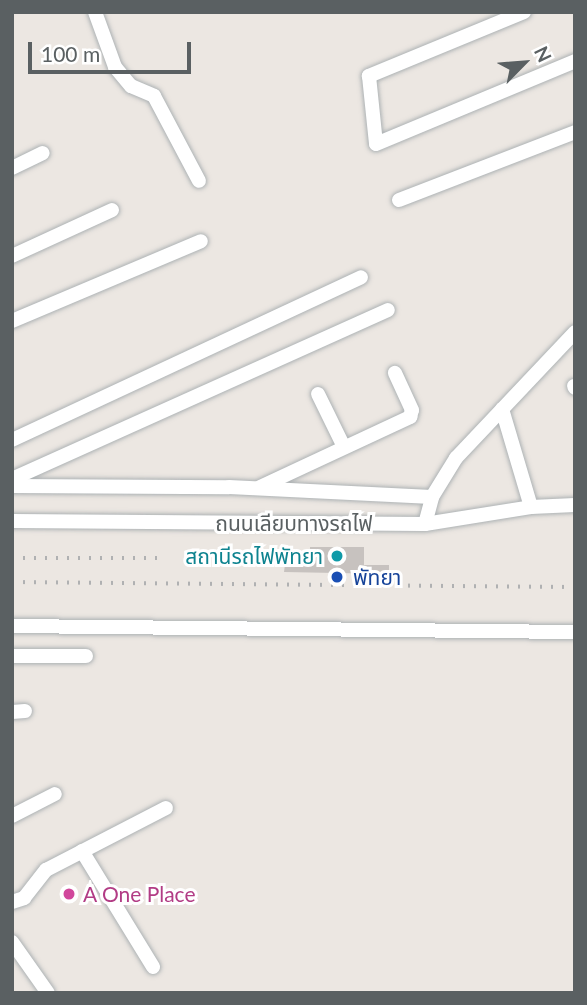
<!DOCTYPE html>
<meta charset="utf-8">
<style>
body{margin:0}
#map{position:relative;width:587px;height:1005px;overflow:hidden;background:#ece7e2;font-family:Lato,"Noto Sans Thai",sans-serif}
div>[style]{position:absolute}
[style*='--x']{left:calc(var(--x)*1px);top:calc(var(--y)*1px);width:calc(var(--w)*1px);rotate:calc(var(--a)*1deg)}
.building>*{inset:0;background:#c7c2bf}
.roads{filter:drop-shadow(0 0 2px #adb2b4) drop-shadow(0 0 2px #adb2b4)}
.minor>*{height:14px;margin:-7px;padding:0 7px;transform-origin:7px;border-radius:7px;background:#fff}
.rail>*{height:3.5px;margin-top:-1.75px;transform-origin:0;background:repeating-linear-gradient(90deg,#b0b1b2 0 2px,transparent 0 11px)}
.dots>*{width:19px;height:19px;translate:-50% -50%;box-sizing:border-box;border:4px solid #fff;border-radius:50%}
span{translate:-50% -50%;white-space:nowrap;text-align:center;line-height:1.15;-webkit-text-stroke:6px #fff;paint-order:stroke}
.street-label{font-size:21px;color:#5a6062}
.culture-label{font-size:21px;color:#0d838f}
.right{translate:-100% -50%;text-align:right}
.transit-label{font-size:21px;color:#164399}
.left{translate:0 -50%;text-align:left}
.hotel-label{font-size:21px;color:#b23c85}
.frame{position:absolute;inset:0;border:14px solid #5a6062;pointer-events:none}
.north{position:absolute;left:489px;top:28px;width:70px;height:70px;-webkit-text-stroke:5px #fff;paint-order:stroke;rotate:65deg;font-size:19px;font-weight:700;line-height:28px;text-align:center;color:#5a6062}
.north::after{content:'';display:block;margin:auto;width:24px;height:32px;background:#5a6062;clip-path:polygon(50% 0,100% 100%,50% 72%,0 100%)}
.scale{position:absolute;left:28px;top:42px;width:163px;height:32px;box-sizing:border-box;border:4px solid #5a6062;border-top:0;padding-left:9px;font-size:21px;line-height:24px;white-space:nowrap;color:#5a6062;-webkit-text-stroke:5px #fff;paint-order:stroke}
</style>
<div id="map">
<div class="building">
<i style="clip-path:polygon(310px 547px,364px 547px,364px 565px,389px 565px,389px 574px,284px 572px,285px 564px,310px 564px)"></i>
</div>
<div class="roads">
<div class="minor">
<i style="--x:95;--y:12;--w:59;--a:70"></i>
<i style="--x:115;--y:67;--w:25;--a:50"></i>
<i style="--x:131;--y:86;--w:25;--a:23"></i>
<i style="--x:154;--y:96;--w:96;--a:62.1"></i>
<i style="--x:524;--y:12;--w:168;--a:157.6"></i>
<i style="--x:369;--y:76;--w:68;--a:84.1"></i>
<i style="--x:376;--y:144;--w:216;--a:-22.6"></i>
<i style="--x:12;--y:168;--w:34;--a:-26"></i>
<i style="--x:399;--y:200;--w:189;--a:-21.1"></i>
<i style="--x:12;--y:256;--w:110;--a:-24.7"></i>
<i style="--x:12;--y:321;--w:205;--a:-22.9"></i>
<i style="--x:574;--y:386;--w:2;--a:63"></i>
<i style="--x:318;--y:394;--w:59;--a:63.9"></i>
<i style="--x:502;--y:409;--w:102;--a:73.5"></i>
<i style="--x:12;--y:440;--w:385;--a:-25"></i>
<i style="--x:12;--y:479;--w:412;--a:-24.2"></i>
<i style="--x:12;--y:486;--w:217;--a:0.3"></i>
<i style="--x:229;--y:487;--w:203;--a:2.8"></i>
<i style="--x:260;--y:487;--w:166;--a:-25"></i>
<i style="--x:410;--y:417;--w:7;--a:-74"></i>
<i style="--x:412;--y:410;--w:41;--a:-114.7"></i>
<i style="--x:12;--y:521;--w:413;--a:0.4"></i>
<i style="--x:425;--y:524;--w:107;--a:-9.1"></i>
<i style="--x:531;--y:507;--w:44;--a:-2.6"></i>
<i style="--x:425;--y:524;--w:28;--a:-75"></i>
<i style="--x:432;--y:497;--w:46;--a:-58.4"></i>
<i style="--x:456;--y:458;--w:173;--a:-46.6"></i>
<i style="--x:12;--y:626;--w:563;--a:0.61"></i>
<i style="--x:12;--y:656;--w:74;--a:0"></i>
<i style="--x:12;--y:712;--w:13;--a:-4"></i>
<i style="--x:12;--y:816;--w:48;--a:-27.1"></i>
<i style="--x:82;--y:851;--w:136;--a:58.5"></i>
<i style="--x:12;--y:902;--w:13;--a:-18"></i>
<i style="--x:24;--y:898;--w:36;--a:-52"></i>
<i style="--x:46;--y:870;--w:135;--a:-27.3"></i>
<i style="--x:12;--y:942;--w:62;--a:54.8"></i>
</div>
</div>
<div class="rail">
<i style="--x:12;--y:558;--w:153;--a:0"></i>
<i style="--x:12;--y:582;--w:563;--a:0.51"></i>
</div>
<div class="dots">
<i style="left:337px;top:556px;background:#0f9aa8"></i>
<i style="left:337px;top:577px;background:#1a4fb4"></i>
<i style="left:69px;top:894px;background:#d1479c"></i>
</div>
<div class="street-label">
<span style="left:294px;top:523px">ถนนเลียบทางรถไฟ</span>
</div>
<div class="culture-label">
<span class="right" style="left:323px;top:556px">สถานีรถไฟพัทยา</span>
</div>
<div class="transit-label">
<span class="left" style="left:353px;top:577px">พัทยา</span>
</div>
<div class="hotel-label">
<span class="left" style="left:83px;top:894px">A One Place</span>
</div>
<div class="frame"></div>
<div class="north">N</div>
<div class="scale">100 m</div>
</div>
